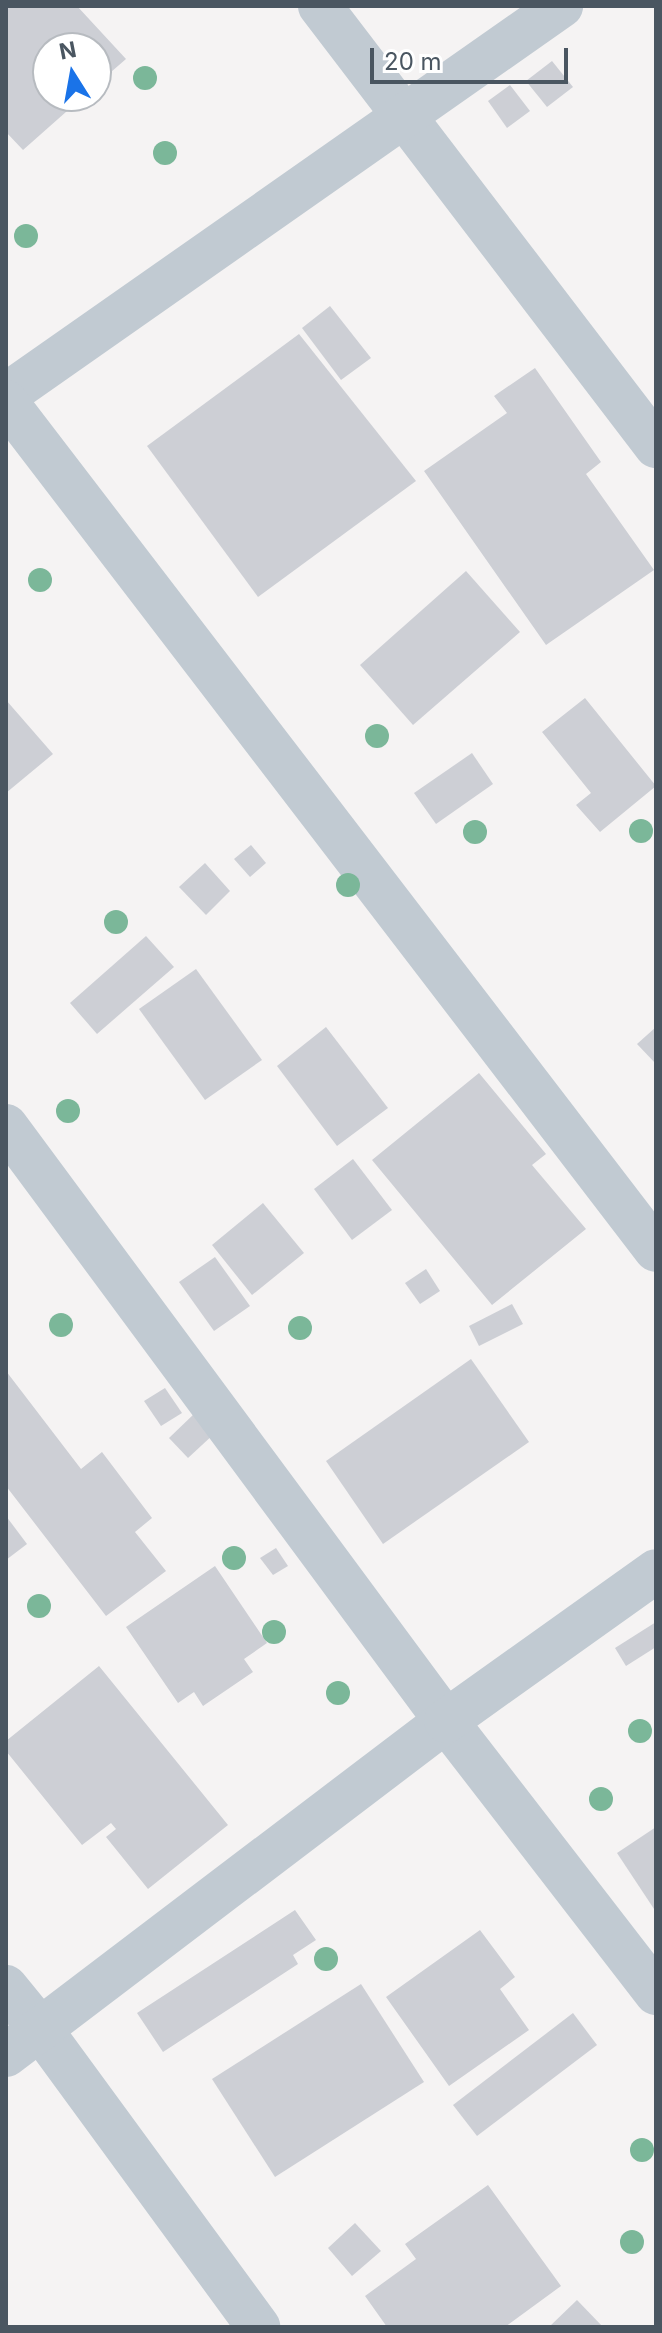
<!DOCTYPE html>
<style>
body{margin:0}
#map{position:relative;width:662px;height:2333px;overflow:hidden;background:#f5f3f3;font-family:Inter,sans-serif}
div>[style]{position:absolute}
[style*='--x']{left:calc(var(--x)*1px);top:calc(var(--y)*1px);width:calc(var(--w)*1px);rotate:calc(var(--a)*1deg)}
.building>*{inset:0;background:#cdcfd5}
.minor>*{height:44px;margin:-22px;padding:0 22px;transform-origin:22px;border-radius:22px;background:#c1cad2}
.trees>*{width:24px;height:24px;margin:-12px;border-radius:50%;background:#7bb799}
span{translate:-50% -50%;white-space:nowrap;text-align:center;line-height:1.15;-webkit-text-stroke:8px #fff;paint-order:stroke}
.frame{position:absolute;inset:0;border:8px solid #4a5661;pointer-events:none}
.north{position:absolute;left:32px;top:32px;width:80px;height:80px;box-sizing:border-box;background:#fff;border:2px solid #b7bbc0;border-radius:50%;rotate:349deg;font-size:22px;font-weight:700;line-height:32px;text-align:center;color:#4a5661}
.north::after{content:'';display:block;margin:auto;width:28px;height:36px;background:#1a73e8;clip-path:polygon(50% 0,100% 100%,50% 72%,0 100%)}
.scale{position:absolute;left:370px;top:48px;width:198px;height:36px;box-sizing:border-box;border:4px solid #4a5661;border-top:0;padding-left:10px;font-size:24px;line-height:28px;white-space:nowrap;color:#4a5661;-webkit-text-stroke:6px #fff;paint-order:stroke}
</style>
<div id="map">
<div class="building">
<i style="clip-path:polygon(8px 6px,77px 6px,126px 59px,96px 85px,96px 48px,48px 48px,48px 96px,84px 96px,23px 150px,6px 132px)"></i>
<i style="clip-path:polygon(552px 61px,573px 87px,547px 107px,526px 81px)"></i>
<i style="clip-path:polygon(510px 85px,530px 111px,507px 128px,488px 101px)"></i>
<i style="clip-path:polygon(330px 306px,371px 358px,341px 380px,302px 328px)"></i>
<i style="clip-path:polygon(299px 334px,416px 481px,258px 597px,147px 446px)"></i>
<i style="clip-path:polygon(535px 368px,601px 462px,586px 474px,654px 570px,546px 645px,424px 471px,507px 413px,494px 396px)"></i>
<i style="clip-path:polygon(466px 571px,520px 632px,413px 725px,360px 665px)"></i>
<i style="clip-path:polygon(585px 698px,656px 786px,600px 832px,576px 805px,591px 793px,542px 732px)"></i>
<i style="clip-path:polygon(6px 700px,53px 754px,6px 793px)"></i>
<i style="clip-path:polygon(472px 753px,493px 784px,436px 824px,414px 793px)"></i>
<i style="clip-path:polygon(251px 845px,266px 863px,250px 877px,234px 859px)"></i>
<i style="clip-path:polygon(205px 863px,230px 891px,206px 915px,179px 887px)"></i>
<i style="clip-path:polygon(146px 936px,174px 967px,97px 1034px,70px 1003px)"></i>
<i style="clip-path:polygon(196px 969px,262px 1060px,205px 1100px,139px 1009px)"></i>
<i style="clip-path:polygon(326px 1027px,388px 1108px,337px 1146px,277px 1066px)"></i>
<i style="clip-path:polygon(656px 1027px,656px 1064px,637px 1044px)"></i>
<i style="clip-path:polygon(479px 1073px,546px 1154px,532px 1165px,586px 1229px,492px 1305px,372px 1160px)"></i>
<i style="clip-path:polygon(353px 1159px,392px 1210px,352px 1240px,314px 1189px)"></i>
<i style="clip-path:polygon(263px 1203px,304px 1253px,252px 1295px,212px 1245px)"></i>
<i style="clip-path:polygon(215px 1257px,250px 1306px,214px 1331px,179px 1282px)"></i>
<i style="clip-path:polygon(426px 1269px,440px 1291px,420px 1304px,405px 1283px)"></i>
<i style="clip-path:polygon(512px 1304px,523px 1324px,479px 1346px,469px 1326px)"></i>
<i style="clip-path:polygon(471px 1359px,529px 1442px,383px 1544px,326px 1461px)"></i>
<i style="clip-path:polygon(6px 1371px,81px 1469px,102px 1452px,152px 1518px,135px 1532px,166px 1571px,106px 1616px,6px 1486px)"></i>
<i style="clip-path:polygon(165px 1388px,182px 1413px,161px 1426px,144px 1401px)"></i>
<i style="clip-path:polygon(195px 1413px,215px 1433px,188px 1458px,169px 1438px)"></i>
<i style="clip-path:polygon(6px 1516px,27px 1544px,6px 1560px)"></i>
<i style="clip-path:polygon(276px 1548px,288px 1566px,273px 1575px,260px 1558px)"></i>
<i style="clip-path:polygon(215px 1566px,267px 1643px,244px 1659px,253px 1672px,203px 1706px,194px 1692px,178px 1703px,126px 1627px)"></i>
<i style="clip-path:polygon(656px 1622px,656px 1647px,626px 1666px,615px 1648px)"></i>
<i style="clip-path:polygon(99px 1666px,228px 1825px,148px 1889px,106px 1837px,116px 1829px,111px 1823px,82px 1845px,6px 1751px,6px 1741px)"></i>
<i style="clip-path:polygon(656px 1827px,656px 1912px,617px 1853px)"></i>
<i style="clip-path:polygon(295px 1910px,316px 1940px,293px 1955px,298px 1964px,163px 2052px,137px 2013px)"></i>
<i style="clip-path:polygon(480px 1930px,515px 1977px,500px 1989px,529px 2030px,449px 2086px,386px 1997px)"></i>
<i style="clip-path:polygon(361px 1984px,424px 2082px,275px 2177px,212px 2079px)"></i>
<i style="clip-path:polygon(573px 2013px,597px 2045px,477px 2136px,453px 2105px)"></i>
<i style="clip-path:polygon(488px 2185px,561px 2286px,505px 2327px,387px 2327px,365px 2296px,416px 2259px,405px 2244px)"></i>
<i style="clip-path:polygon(355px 2223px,381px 2251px,352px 2276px,328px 2248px)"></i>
<i style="clip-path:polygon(577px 2300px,603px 2327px,549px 2327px)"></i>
</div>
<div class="minor">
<i style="--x:320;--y:6;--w:554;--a:52.63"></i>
<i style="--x:6;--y:395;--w:678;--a:-35.03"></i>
<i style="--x:6;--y:402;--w:1068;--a:52.53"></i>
<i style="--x:6;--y:1126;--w:740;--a:53.52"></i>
<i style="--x:446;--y:1721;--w:344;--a:52.3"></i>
<i style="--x:6;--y:1987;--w:55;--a:50.9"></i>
<i style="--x:41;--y:2030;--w:368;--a:53.8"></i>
<i style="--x:6;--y:2055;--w:552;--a:-37.2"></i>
<i style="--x:446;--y:1721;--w:258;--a:-35.5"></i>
</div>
<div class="trees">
<i style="left:145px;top:78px"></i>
<i style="left:165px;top:153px"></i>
<i style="left:26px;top:236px"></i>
<i style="left:40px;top:580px"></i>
<i style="left:377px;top:736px"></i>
<i style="left:641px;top:831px"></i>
<i style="left:475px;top:832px"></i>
<i style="left:348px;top:885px"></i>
<i style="left:116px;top:922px"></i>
<i style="left:68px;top:1111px"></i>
<i style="left:61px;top:1325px"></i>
<i style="left:300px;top:1328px"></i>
<i style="left:234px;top:1558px"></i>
<i style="left:39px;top:1606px"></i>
<i style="left:274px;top:1632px"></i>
<i style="left:338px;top:1693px"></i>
<i style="left:640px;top:1731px"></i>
<i style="left:601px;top:1799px"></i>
<i style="left:326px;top:1959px"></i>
<i style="left:642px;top:2150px"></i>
<i style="left:632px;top:2242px"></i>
</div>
<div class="frame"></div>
<div class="north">N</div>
<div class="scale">20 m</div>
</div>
